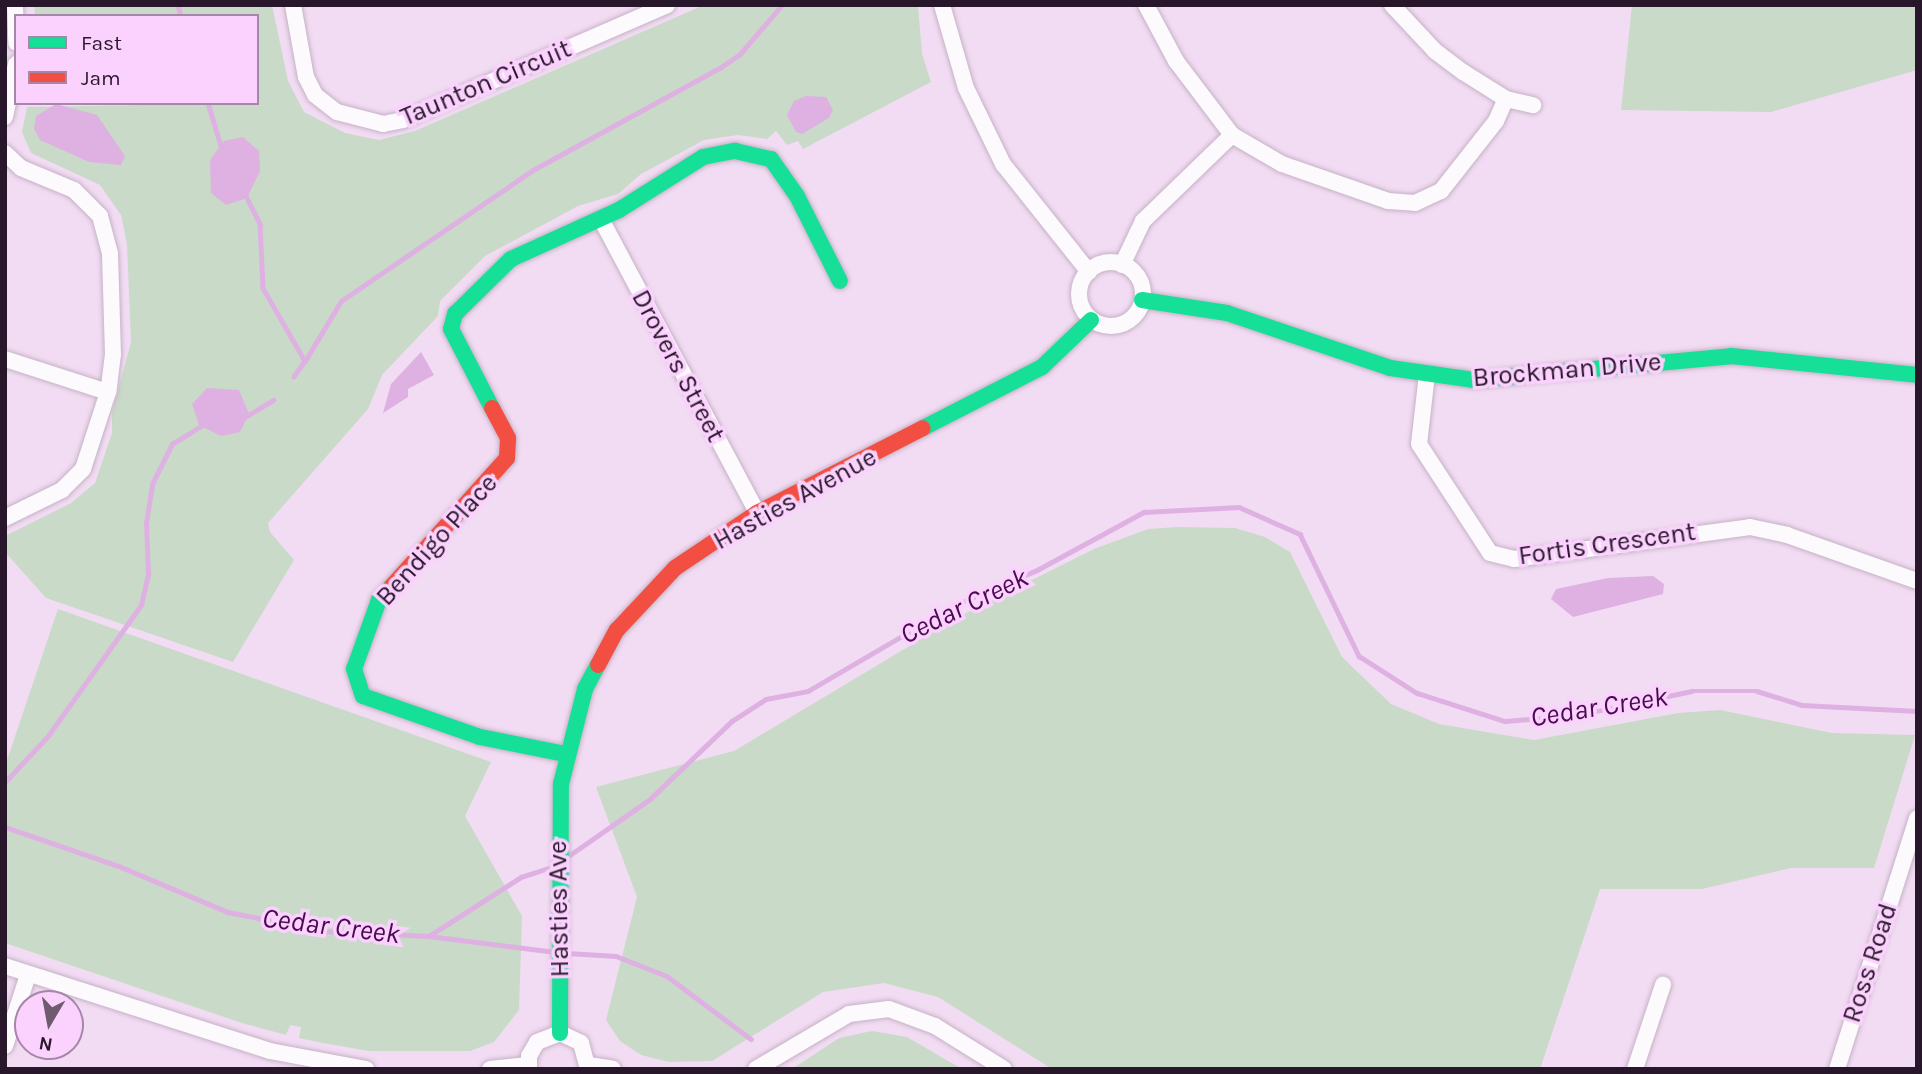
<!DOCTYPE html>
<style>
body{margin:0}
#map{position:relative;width:1922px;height:1074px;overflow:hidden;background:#f2dcf3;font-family:Karla,sans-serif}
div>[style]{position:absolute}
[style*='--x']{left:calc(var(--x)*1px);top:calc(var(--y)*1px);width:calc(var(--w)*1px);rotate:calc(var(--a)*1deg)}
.green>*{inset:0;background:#c9dac8}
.water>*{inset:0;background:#deb1e2}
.stream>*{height:4.5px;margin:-2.25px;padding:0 2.25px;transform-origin:2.25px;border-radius:2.25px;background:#deb1e2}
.roads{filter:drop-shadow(0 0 2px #c5b2c6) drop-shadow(0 0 2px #c5b2c6)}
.street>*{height:16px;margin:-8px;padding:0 8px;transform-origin:8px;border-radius:8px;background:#fdfafd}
.street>.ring{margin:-8px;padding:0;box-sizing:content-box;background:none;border:16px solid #fdfafd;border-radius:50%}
.fast>*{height:16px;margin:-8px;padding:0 8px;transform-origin:8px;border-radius:8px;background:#16e098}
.jam>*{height:16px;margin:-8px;padding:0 8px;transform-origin:8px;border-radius:8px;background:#f24e42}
span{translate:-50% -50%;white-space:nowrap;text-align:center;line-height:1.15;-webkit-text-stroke:7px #fad2fd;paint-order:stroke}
.street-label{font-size:26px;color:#28162a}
.water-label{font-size:28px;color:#4c0853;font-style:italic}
.frame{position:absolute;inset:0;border:7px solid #28162a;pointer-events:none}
.legend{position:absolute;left:14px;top:14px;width:245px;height:91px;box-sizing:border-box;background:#fad2fd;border:2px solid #a687a9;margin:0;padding:9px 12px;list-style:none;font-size:21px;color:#28162a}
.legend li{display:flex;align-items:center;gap:14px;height:35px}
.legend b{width:35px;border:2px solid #a687a9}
.north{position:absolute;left:14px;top:990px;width:70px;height:70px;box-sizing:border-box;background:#fad2fd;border:2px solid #a687a9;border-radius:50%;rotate:190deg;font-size:19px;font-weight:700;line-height:28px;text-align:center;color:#28162a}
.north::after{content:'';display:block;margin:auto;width:24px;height:32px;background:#6f5b70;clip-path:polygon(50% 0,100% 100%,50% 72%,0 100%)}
</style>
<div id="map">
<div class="green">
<i style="clip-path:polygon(34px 5px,272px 5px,288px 81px,304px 112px,345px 133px,379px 140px,415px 131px,704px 5px,918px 5px,922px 54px,931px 82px,803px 149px,798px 141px,787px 145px,776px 131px,767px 139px,738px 135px,704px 140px,641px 174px,618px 194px,578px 206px,485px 256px,440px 301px,438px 316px,382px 375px,368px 409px,268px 523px,270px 532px,294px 560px,233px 662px,46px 598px,5px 552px,5px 536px,71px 503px,95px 483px,112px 433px,112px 413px,131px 342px,127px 244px,121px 215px,100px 185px,31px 153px,22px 132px,27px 107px,257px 103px,257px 16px,35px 16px)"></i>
<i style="clip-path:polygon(1632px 5px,1917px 5px,1917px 70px,1771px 112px,1621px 110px)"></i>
<i style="clip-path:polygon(1177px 527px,1235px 528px,1265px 537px,1290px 552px,1342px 657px,1391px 704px,1439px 724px,1534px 740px,1678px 713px,1720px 710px,1832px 733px,1915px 735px,1874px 868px,1791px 868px,1702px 889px,1600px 889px,1540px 1069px,1052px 1069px,938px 997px,884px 983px,823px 992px,712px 1061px,669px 1062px,641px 1055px,620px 1041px,606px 1020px,637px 897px,596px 787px,734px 751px,958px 617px,1094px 549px,1148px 529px)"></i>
<i style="clip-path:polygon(58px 609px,491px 762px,465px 816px,522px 916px,519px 1010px,494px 1042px,470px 1051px,369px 1051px,317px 1042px,299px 1038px,301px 1027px,290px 1025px,286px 1035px,242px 1023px,5px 943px,5px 766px)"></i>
<i style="clip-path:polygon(872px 1031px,907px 1037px,962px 1069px,792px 1069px,839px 1038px)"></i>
</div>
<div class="water">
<i style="clip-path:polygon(806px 96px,826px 97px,833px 110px,829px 118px,802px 134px,796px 132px,787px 115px,794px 101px)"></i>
<i style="clip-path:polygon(56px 104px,97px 115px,125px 156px,121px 165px,89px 162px,40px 140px,34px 129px,36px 116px)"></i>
<i style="clip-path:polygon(243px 137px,259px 151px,260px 171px,247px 198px,226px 205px,211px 193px,210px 160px,224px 141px)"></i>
<i style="clip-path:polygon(421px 352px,434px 375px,408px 389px,408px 397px,383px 413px,391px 384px)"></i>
<i style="clip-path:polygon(207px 388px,239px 390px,249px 414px,240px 432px,221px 436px,199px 425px,192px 404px)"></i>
<i style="clip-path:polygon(1653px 576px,1664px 584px,1663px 594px,1573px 617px,1551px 599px,1556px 589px,1608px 578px)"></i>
</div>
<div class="stream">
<i style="--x:178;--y:5;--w:11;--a:75"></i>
<i style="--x:208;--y:103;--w:48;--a:73.1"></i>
<i style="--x:245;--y:194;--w:34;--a:63"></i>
<i style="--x:260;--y:224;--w:64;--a:87.3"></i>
<i style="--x:263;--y:288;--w:84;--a:60.1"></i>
<i style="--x:305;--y:361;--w:19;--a:125"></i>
<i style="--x:305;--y:361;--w:70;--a:-59"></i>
<i style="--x:341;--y:301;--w:232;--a:-34.3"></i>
<i style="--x:533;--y:170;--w:214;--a:-28.7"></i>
<i style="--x:721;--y:67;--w:23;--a:-34"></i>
<i style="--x:740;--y:54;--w:65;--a:-49.4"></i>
<i style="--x:245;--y:417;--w:33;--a:-31"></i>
<i style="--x:5;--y:782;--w:63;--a:-46.9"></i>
<i style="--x:48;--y:736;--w:161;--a:-54.6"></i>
<i style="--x:141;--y:605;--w:32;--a:-77"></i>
<i style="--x:148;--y:574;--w:51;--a:-92.2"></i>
<i style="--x:146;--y:523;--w:39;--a:-81"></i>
<i style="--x:152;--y:484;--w:45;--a:-63.4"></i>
<i style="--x:172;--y:444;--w:39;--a:-32"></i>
<i style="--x:5;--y:827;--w:120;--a:18.9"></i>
<i style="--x:119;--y:866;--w:118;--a:22.9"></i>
<i style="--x:228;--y:912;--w:97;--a:11.3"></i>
<i style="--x:323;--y:931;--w:106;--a:2.7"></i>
<i style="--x:429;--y:936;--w:109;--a:-32.7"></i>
<i style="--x:521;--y:877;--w:35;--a:-18"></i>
<i style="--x:567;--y:857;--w:101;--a:-34.9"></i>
<i style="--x:650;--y:799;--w:113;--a:-43.6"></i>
<i style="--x:732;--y:721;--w:40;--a:-32.9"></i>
<i style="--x:766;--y:699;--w:43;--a:-10.8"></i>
<i style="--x:808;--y:691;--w:170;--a:-30.3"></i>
<i style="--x:955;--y:605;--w:89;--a:-23.1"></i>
<i style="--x:1037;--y:570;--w:122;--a:-28.5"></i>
<i style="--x:1144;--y:512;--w:95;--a:-3"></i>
<i style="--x:1239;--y:507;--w:67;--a:23.9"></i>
<i style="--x:1300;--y:534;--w:136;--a:64.2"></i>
<i style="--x:1359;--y:656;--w:69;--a:32.5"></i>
<i style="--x:1417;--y:693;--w:92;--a:17.7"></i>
<i style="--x:1505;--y:721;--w:71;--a:-4.8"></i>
<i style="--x:1576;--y:715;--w:118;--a:-11.7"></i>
<i style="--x:1692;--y:691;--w:65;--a:0"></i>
<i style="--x:1757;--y:691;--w:47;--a:17.3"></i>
<i style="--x:1802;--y:705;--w:115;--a:3"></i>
<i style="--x:429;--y:936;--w:127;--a:7.2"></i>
<i style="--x:567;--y:953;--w:49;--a:3.5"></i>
<i style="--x:616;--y:956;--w:55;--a:21.4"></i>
<i style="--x:667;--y:976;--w:105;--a:36.9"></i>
</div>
<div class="roads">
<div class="street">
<i style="--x:15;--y:5;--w:38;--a:88"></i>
<i style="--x:293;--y:5;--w:73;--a:79.8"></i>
<i style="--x:306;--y:77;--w:20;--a:63"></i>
<i style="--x:315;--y:95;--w:28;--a:38"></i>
<i style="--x:337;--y:112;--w:48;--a:14.6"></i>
<i style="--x:383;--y:124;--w:20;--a:-11"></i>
<i style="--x:403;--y:120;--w:288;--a:-23.5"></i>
<i style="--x:942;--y:5;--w:86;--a:73.9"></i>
<i style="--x:966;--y:88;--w:85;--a:64"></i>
<i style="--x:1003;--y:164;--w:138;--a:51.5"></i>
<i style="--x:1146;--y:5;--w:64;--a:61.8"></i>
<i style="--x:1176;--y:61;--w:93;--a:52.9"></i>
<i style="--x:1232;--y:135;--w:58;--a:30.1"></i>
<i style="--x:1282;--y:164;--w:112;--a:19.2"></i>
<i style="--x:1388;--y:201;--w:27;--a:4"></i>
<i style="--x:1415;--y:203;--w:29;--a:-25"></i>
<i style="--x:1441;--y:191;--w:89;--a:-51.8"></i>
<i style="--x:1496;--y:121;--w:24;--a:-66"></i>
<i style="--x:1392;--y:5;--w:63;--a:46.9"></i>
<i style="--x:1435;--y:51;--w:35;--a:37"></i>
<i style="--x:1463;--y:72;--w:51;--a:32.1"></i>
<i style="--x:1506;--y:99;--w:28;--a:13"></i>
<i style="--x:5;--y:117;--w:54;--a:-78.3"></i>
<i style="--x:5;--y:153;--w:22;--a:43"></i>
<i style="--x:21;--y:168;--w:57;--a:22.5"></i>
<i style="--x:74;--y:190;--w:37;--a:45"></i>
<i style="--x:100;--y:216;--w:39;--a:75"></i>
<i style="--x:110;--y:254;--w:100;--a:88.3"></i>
<i style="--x:113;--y:354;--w:38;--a:97"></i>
<i style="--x:108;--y:392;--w:81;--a:108"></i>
<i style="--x:83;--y:469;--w:30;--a:135"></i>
<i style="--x:62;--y:490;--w:64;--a:153.8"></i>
<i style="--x:601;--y:219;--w:333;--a:62"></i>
<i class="ring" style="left:1079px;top:262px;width:48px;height:48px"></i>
<i style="--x:1122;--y:265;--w:49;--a:-64.5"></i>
<i style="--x:1143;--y:221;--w:124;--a:-44"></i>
<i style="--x:5;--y:359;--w:108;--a:17.8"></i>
<i style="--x:1427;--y:374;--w:70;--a:96.5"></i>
<i style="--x:1419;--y:444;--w:130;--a:56.9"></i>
<i style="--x:1490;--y:553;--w:25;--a:14"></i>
<i style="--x:1514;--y:559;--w:238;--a:-7.7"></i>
<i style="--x:1750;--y:527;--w:38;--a:12"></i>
<i style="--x:1787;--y:535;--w:138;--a:19.5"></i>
<i style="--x:5;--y:966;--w:278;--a:17.8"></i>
<i style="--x:270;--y:1051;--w:98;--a:10.6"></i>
<i style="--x:5;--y:1046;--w:75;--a:-72.1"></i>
<i style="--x:589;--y:1065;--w:24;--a:9"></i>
<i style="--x:490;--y:1069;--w:38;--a:-6"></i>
<i style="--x:529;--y:1069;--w:13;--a:-90"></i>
<i style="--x:529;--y:1056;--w:16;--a:-60"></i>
<i style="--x:537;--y:1042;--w:25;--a:-21"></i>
<i style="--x:560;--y:1033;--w:23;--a:25"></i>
<i style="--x:581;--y:1043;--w:27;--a:75"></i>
<i style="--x:756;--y:1069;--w:108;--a:-30.6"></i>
<i style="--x:849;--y:1014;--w:40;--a:-7.1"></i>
<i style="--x:889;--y:1009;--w:49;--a:20.3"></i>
<i style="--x:935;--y:1026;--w:81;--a:31.9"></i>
<i style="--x:1635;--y:1069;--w:89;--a:-71.6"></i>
<i style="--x:1837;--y:1069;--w:263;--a:-72.3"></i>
</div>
<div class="fast">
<i style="--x:1142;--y:300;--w:86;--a:8.7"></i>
<i style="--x:1227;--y:313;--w:172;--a:18.6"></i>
<i style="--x:1390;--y:368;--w:85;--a:8.1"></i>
<i style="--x:1474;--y:380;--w:258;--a:-5.3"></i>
<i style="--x:1731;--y:356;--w:187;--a:5.8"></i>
<i style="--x:492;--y:408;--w:89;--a:-117.4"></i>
<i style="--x:451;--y:329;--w:16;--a:-75"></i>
<i style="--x:455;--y:314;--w:78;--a:-44.5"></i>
<i style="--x:511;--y:259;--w:119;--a:-24.4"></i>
<i style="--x:619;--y:210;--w:99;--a:-32.2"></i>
<i style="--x:703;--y:157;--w:33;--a:-11"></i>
<i style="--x:735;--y:151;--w:37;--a:13"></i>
<i style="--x:771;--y:159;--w:45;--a:54.9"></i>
<i style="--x:797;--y:196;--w:95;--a:63.2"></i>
<i style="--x:923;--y:428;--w:134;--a:-27.1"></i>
<i style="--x:1042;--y:367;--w:68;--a:-43.8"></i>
<i style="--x:391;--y:587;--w:18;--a:133"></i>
<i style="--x:379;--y:600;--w:73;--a:109.9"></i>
<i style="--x:354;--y:669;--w:28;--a:72"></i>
<i style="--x:363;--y:696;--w:124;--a:19.3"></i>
<i style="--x:480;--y:737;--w:87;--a:11.3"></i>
<i style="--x:560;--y:1033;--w:249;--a:-89.8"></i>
<i style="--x:561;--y:784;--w:98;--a:-75.8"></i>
<i style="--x:585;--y:689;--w:27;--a:-62"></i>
</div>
<div class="jam">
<i style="--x:391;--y:587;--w:173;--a:-48"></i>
<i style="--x:507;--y:458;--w:20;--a:-87"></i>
<i style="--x:508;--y:438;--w:34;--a:-118"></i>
<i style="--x:598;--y:665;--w:40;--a:-62"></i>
<i style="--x:617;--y:630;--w:85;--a:-46.9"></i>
<i style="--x:675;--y:568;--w:99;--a:-33.9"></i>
<i style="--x:757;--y:513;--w:186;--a:-27.1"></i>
</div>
</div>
<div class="street-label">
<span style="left:486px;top:83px;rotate:-23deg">Taunton Circuit</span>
<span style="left:678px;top:366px;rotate:62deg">Drovers Street</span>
<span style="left:1567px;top:370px;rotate:-5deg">Brockman Drive</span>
<span style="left:795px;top:499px;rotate:-29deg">Hasties Avenue</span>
<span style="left:437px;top:540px;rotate:-48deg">Bendigo Place</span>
<span style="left:1607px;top:544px;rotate:-8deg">Fortis Crescent</span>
<span style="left:559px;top:909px;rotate:-91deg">Hasties Ave</span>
<span style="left:1870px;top:963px;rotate:-72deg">Ross Road</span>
</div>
<div class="water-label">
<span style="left:964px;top:606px;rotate:-26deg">Cedar Creek</span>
<span style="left:1599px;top:707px;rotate:-9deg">Cedar Creek</span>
<span style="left:331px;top:926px;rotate:7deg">Cedar Creek</span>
</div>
<div class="frame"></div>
<ul class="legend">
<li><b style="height:9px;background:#16e098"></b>Fast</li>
<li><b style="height:9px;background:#f24e42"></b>Jam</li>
</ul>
<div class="north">N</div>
</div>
